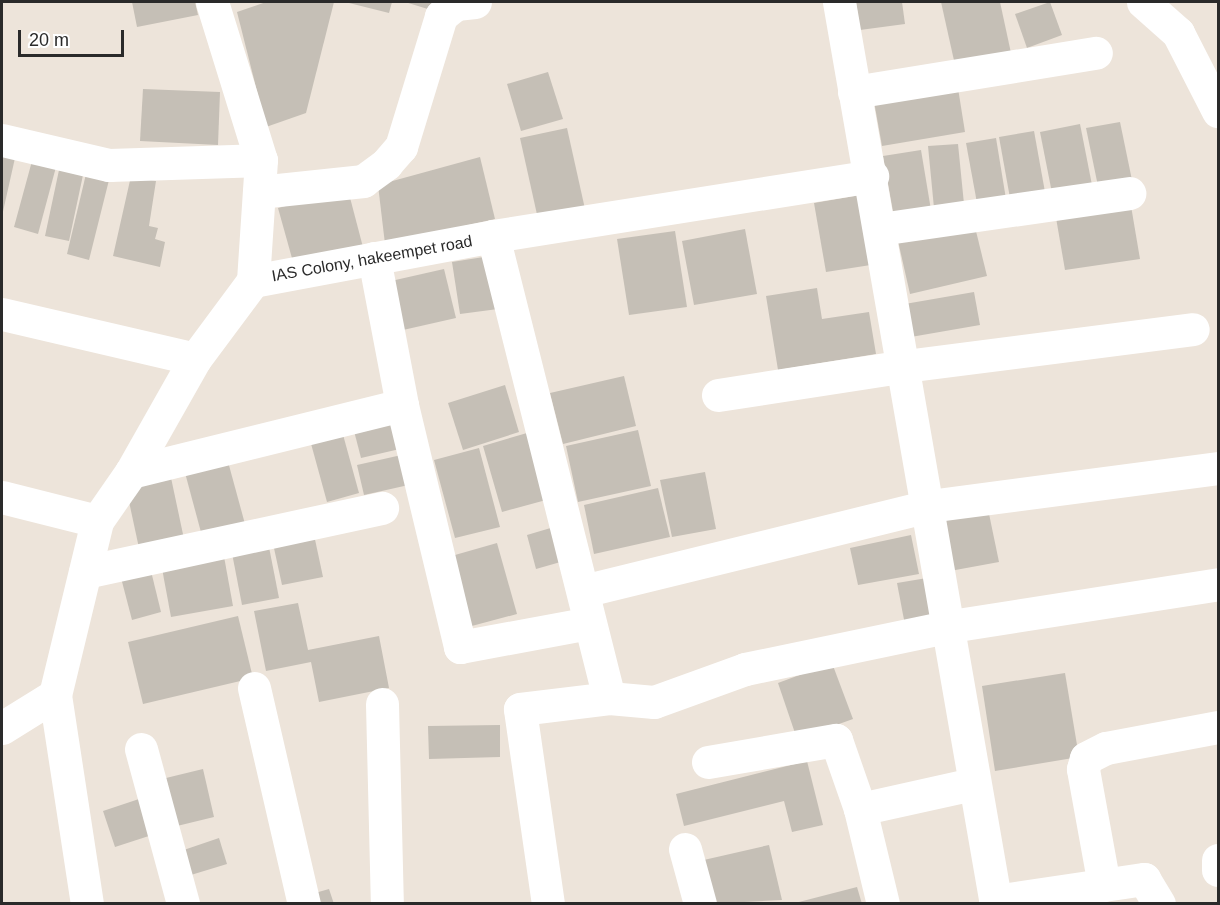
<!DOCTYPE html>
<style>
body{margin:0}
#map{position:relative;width:1220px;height:905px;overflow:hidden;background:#ede4da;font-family:Helvetica,sans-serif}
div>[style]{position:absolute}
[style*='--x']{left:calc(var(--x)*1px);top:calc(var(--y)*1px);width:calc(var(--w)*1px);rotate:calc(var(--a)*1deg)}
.building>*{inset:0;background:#c5bfb6}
.minor>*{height:33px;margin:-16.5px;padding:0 16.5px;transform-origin:16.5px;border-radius:16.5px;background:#fff}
span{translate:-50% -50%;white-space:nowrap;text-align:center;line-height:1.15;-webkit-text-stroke:5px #fff;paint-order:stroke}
.street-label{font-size:16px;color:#2a2a2a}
.frame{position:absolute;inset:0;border:3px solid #2a2a2a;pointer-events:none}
.scale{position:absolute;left:18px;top:30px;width:106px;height:27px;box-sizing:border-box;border:3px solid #2a2a2a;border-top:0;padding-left:8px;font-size:18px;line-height:21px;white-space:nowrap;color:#2a2a2a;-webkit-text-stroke:4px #fff;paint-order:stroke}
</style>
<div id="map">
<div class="building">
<i style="clip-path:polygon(132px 2px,195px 2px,198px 15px,137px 27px)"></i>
<i style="clip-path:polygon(266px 2px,334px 2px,306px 113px,266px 127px,237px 12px)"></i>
<i style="clip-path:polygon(345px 2px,392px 2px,389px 13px)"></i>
<i style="clip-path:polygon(405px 2px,433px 2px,431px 10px)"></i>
<i style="clip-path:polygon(856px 2px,902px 2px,905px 24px,860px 30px)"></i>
<i style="clip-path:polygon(941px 2px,1000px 2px,1011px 53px,955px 65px)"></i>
<i style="clip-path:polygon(1050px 2px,1062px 35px,1027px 48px,1015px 14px)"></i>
<i style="clip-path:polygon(548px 72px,563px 119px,521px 131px,507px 84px)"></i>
<i style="clip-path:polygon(957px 82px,965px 132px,882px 146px,873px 96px)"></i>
<i style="clip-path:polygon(143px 89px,220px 92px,218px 145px,140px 141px)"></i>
<i style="clip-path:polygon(1120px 122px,1133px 185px,1099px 191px,1086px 128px)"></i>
<i style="clip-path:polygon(1080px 124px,1092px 185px,1052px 193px,1040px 132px)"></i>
<i style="clip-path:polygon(567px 128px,585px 209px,538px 219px,520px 138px)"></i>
<i style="clip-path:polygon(1034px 131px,1045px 192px,1010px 198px,999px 137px)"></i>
<i style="clip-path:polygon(996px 138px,1006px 199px,977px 203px,966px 143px)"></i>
<i style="clip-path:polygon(958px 144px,964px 204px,934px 208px,928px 146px)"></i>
<i style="clip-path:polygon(921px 150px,931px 210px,894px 217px,883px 156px)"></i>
<i style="clip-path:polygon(2px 156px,15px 158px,2px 216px)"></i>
<i style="clip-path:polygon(480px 157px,495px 219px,385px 244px,378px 185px)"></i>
<i style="clip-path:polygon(32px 161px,56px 167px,38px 234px,14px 227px)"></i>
<i style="clip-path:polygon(59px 170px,83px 175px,69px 241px,45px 236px)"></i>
<i style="clip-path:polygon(86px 174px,109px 180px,89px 260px,67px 254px)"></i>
<i style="clip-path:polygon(131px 176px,156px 181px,149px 226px,158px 228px,155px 239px,165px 242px,160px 267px,113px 256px)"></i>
<i style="clip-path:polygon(348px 190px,364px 251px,295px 269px,278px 208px)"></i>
<i style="clip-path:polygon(866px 194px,877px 264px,826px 272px,814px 203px)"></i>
<i style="clip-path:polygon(1130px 200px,1140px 259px,1065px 270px,1055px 212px)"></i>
<i style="clip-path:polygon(974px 223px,987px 276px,910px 294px,898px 241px)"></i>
<i style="clip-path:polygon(745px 229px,757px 294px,694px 305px,682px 241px)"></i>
<i style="clip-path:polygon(675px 231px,687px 307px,629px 315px,617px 239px)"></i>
<i style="clip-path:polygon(490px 256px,498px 309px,460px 314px,452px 262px)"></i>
<i style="clip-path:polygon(444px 269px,456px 318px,403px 330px,391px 281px)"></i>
<i style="clip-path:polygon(817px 288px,822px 319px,869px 312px,876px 354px,778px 370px,766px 296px)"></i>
<i style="clip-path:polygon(974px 292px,980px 325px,905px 338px,899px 305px)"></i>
<i style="clip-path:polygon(624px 376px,636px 426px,563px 444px,550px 393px)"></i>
<i style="clip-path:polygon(505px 385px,519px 432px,463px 450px,448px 403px)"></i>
<i style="clip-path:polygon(396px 416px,404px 448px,361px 458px,353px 427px)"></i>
<i style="clip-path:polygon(638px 430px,651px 486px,578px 502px,566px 446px)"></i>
<i style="clip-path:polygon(342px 431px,359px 493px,327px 502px,310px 440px)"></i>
<i style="clip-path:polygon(527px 433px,546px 500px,502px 512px,483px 446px)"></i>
<i style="clip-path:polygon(479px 448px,500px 527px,455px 538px,434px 460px)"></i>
<i style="clip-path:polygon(406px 454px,413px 484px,364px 495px,357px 465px)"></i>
<i style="clip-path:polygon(227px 458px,245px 524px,202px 536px,184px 469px)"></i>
<i style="clip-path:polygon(705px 472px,716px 529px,672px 537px,660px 480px)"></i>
<i style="clip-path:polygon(170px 473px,184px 539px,139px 548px,125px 483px)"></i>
<i style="clip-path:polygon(658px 488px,670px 537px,594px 554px,584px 505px)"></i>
<i style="clip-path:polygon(988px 509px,999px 562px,950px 571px,940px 519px)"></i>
<i style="clip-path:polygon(554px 527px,564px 561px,536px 569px,527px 535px)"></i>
<i style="clip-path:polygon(313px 530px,323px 577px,282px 585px,272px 539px)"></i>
<i style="clip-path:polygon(911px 535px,919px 574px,858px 585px,850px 548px)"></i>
<i style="clip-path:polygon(268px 542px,279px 598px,242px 605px,231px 548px)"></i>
<i style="clip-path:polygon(497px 543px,517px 614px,468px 627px,448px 557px)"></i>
<i style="clip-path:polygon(223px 551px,233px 606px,171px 617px,161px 563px)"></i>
<i style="clip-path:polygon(150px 567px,161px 612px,132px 620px,120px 574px)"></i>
<i style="clip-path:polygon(927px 578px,934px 620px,905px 625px,897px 583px)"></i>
<i style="clip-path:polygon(298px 603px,308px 650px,379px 636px,389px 688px,319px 702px,311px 662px,266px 671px,254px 611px)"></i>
<i style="clip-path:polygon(238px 616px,253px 678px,143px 704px,128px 642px)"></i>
<i style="clip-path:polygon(832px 663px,853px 719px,797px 739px,778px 683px)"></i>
<i style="clip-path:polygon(1065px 673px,1079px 757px,995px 771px,982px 686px)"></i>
<i style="clip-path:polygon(500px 725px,500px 757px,429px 759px,428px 726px)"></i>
<i style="clip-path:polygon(807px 761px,823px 825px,792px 832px,784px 801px,684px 826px,676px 794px)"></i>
<i style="clip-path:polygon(203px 769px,214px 817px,177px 826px,166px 778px)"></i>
<i style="clip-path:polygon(142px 798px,155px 834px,115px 847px,103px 811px)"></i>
<i style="clip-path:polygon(219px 838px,227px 864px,181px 878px,172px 854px)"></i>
<i style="clip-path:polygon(769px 845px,782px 900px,705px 904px,695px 862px)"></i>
<i style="clip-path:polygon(857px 887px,862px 904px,795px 904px,795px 903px)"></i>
<i style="clip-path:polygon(329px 889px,334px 904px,311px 904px,308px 895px)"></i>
</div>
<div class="minor">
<i style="--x:212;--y:2;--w:165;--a:72.8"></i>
<i style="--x:261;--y:160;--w:121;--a:93.8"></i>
<i style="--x:839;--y:2;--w:916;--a:80.13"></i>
<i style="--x:1143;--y:2;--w:47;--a:41.5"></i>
<i style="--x:1178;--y:33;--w:88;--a:62.9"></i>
<i style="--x:854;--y:92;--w:245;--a:-9.2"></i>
<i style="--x:2;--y:140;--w:110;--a:13.2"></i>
<i style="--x:109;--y:165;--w:152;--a:-1.9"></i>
<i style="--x:259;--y:192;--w:105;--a:-6"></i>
<i style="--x:363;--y:181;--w:29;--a:-36"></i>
<i style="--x:386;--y:164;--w:23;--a:-49"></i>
<i style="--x:401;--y:147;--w:137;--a:-73"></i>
<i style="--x:441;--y:16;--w:19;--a:-39"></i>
<i style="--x:456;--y:4;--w:19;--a:-6"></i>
<i style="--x:880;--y:229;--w:252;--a:-8.2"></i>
<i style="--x:493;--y:236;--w:476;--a:75.9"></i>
<i style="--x:374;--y:258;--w:150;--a:79.2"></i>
<i style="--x:402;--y:405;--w:249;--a:76.5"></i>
<i style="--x:460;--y:647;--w:131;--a:-10.5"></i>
<i style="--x:2;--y:314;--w:198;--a:13.1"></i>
<i style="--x:718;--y:395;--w:189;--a:-8.8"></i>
<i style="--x:905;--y:366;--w:290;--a:-7.3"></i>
<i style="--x:131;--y:472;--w:279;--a:-13.9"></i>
<i style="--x:2;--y:497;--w:98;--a:14.2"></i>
<i style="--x:85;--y:572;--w:304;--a:-12.2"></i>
<i style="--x:583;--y:591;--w:356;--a:-13.8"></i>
<i style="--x:929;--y:506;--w:291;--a:-7.5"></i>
<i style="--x:254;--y:688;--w:222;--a:77"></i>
<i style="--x:55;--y:695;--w:211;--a:81.3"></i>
<i style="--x:382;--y:704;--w:200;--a:88.6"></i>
<i style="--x:2;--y:728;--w:62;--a:-31.9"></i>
<i style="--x:55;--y:695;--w:179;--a:-76.4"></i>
<i style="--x:97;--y:521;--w:60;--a:-55.2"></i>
<i style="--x:131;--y:472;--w:130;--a:-60.5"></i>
<i style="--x:195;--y:359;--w:97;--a:-53.4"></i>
<i style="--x:253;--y:281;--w:244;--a:-10.6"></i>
<i style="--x:493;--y:236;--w:384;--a:-9"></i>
<i style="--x:141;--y:749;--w:161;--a:74.8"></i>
<i style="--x:708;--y:762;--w:130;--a:-9.8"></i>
<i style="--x:836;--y:740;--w:73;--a:70.8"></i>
<i style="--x:860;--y:809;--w:98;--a:76.4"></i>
<i style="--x:860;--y:809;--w:116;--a:-12.5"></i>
<i style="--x:685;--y:849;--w:57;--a:74.7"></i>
<i style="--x:1218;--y:860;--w:10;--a:90"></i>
<i style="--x:1104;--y:885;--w:118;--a:-100.3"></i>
<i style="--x:1083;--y:769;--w:11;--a:-75"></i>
<i style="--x:1086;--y:758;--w:22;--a:-27"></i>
<i style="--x:1106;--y:748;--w:114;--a:-10.6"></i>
<i style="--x:995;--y:901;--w:151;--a:-8.4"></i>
<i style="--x:1144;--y:879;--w:29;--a:59"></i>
<i style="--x:548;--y:904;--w:197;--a:-98.2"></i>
<i style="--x:520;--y:709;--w:90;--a:-7"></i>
<i style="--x:609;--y:698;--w:45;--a:5.1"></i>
<i style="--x:654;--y:702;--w:97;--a:-19.9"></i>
<i style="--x:745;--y:669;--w:210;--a:-11.8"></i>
<i style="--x:951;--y:626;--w:270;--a:-8.9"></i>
</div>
<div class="street-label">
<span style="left:372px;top:259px;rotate:-10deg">IAS Colony, hakeempet road</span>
</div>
<div class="frame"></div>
<div class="scale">20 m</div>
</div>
